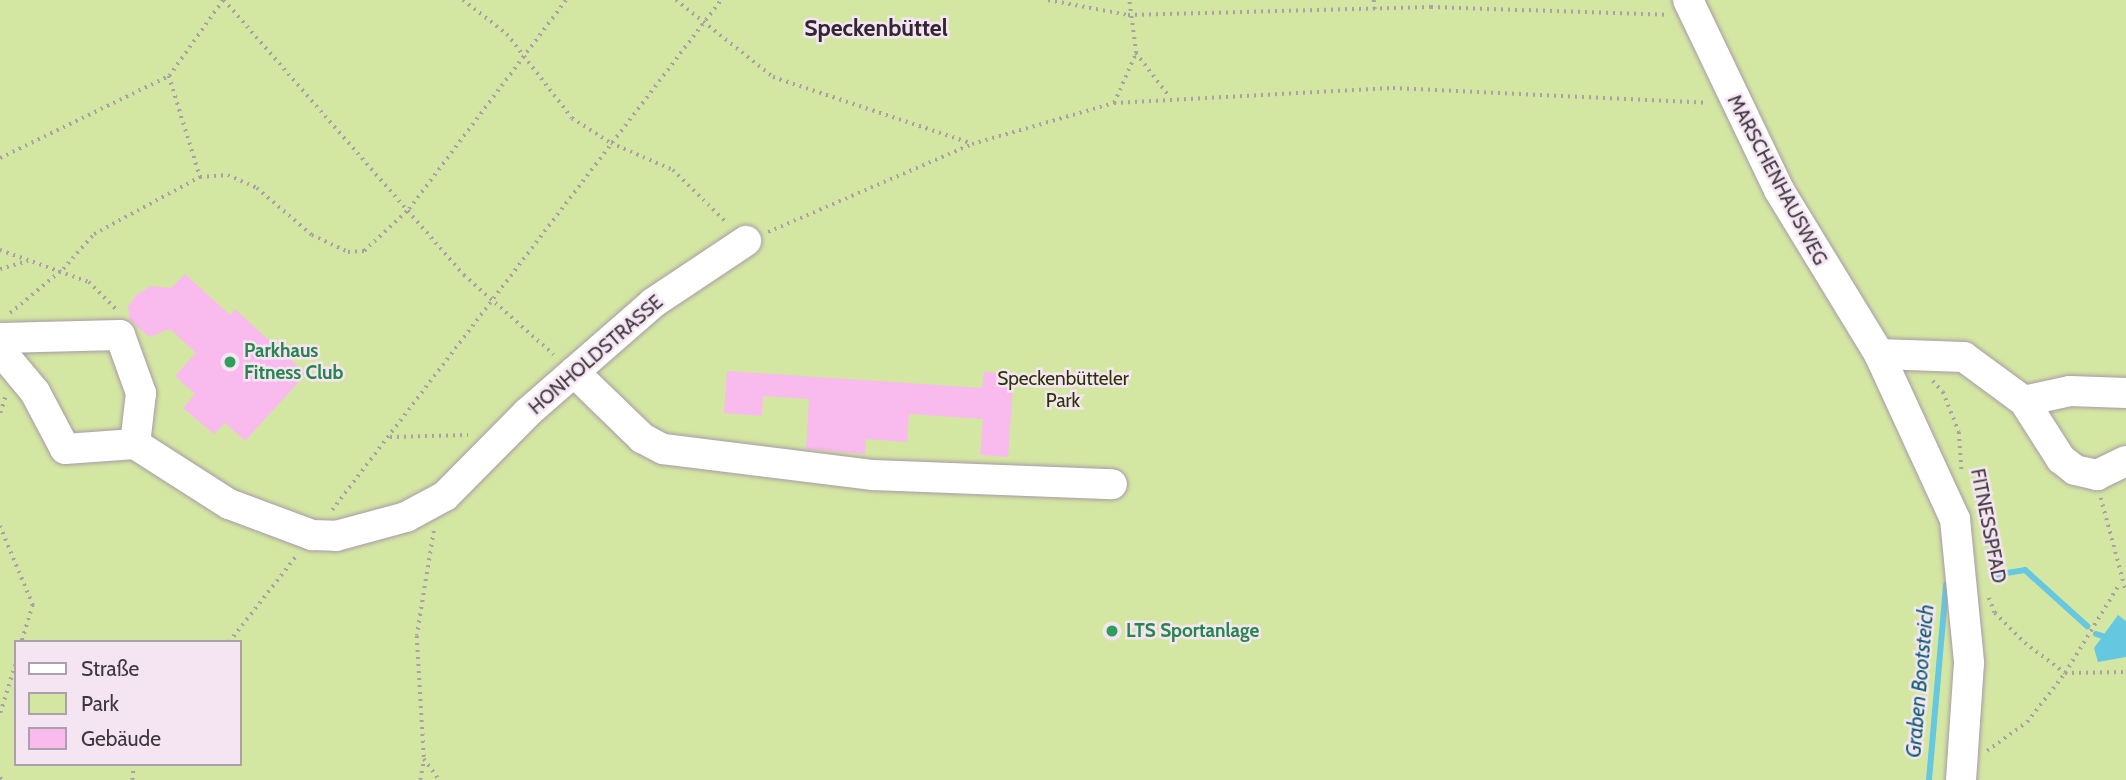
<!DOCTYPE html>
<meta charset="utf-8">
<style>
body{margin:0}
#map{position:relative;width:2126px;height:780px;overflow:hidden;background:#f5e5f3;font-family:Cabin,sans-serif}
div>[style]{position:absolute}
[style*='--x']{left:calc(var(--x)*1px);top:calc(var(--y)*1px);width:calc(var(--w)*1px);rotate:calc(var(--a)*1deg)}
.green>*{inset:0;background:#d4e7a2}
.water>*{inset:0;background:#66c7e0}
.stream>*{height:6px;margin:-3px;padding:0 3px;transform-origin:3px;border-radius:3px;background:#66c7e0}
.building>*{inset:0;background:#f9baed}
.path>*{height:3.5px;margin-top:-1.75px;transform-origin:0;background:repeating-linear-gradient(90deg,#ab9fa9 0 2px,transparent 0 7px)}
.roads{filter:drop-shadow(0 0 2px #a99aa7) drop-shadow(0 0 2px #a99aa7)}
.minor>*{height:30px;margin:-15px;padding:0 15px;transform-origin:15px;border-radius:15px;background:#fff}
.dots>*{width:19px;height:19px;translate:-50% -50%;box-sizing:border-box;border:4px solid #f5e5f3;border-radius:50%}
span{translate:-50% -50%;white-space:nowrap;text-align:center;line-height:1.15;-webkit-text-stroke:5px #f5e5f3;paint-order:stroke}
.street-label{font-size:19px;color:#3e383d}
.leisure-label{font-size:19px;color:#27864d;font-weight:700}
.left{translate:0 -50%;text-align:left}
.park-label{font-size:19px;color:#2a3400}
.water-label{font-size:21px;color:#0d6071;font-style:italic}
.quarter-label{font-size:23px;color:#322631;font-weight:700}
.legend{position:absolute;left:14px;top:640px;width:228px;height:126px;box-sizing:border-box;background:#f5e5f3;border:2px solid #aca0aa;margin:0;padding:9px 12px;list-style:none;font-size:21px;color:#3e383d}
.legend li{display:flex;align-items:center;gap:14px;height:35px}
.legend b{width:35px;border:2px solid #aca0aa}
</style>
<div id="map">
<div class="green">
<i style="clip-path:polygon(evenodd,0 0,2126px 0,2126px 780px,0 780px,0 0,16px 642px,240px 642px,240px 764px,16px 764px,16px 642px)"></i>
</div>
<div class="water">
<i style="clip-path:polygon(2118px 615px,2126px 621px,2126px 657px,2098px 662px,2094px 648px)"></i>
</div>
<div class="stream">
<i style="--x:1994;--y:575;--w:31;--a:-9"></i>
<i style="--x:2025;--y:570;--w:84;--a:42.1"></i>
<i style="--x:2096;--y:634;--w:31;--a:17"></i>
<i style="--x:1929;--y:780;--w:196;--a:-85"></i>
</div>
<div class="building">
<i style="clip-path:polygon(185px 274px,230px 315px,235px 309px,306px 374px,245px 441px,225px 423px,214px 434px,183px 408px,195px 394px,175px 376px,196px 353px,170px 329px,149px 337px,130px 320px,128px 307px,136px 295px,151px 286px,171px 288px)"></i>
<i style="clip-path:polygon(727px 371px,982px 388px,984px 372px,1014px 374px,1008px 457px,980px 455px,983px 419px,909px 414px,907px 442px,866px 439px,865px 454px,806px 449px,809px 399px,763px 396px,762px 416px,724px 413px)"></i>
</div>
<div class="path">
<i style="--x:224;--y:0;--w:365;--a:48.9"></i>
<i style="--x:464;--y:275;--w:120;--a:41.6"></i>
<i style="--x:463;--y:0;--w:56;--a:37.7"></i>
<i style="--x:507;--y:34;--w:106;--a:52.3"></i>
<i style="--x:572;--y:118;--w:46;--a:32.7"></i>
<i style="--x:611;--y:143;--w:68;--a:23.5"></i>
<i style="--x:673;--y:170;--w:76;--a:44.5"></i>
<i style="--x:676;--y:0;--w:124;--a:38.4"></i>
<i style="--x:773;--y:77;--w:208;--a:18.5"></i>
<i style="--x:1048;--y:0;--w:81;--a:10.6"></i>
<i style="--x:1128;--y:15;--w:303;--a:-1.5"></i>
<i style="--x:1431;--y:7;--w:236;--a:1.9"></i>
<i style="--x:1374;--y:0;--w:10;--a:84"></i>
<i style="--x:1136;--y:53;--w:54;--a:52.5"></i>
<i style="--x:169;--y:76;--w:106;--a:72.9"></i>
<i style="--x:1114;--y:103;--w:55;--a:-66.3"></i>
<i style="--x:1136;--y:53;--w:53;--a:-97.5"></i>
<i style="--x:0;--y:158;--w:188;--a:-25.9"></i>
<i style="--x:169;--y:76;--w:93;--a:-54.6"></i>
<i style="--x:768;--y:232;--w:222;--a:-23.3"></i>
<i style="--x:972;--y:144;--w:148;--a:-16.1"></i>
<i style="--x:1114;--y:103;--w:279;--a:-3.1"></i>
<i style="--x:1393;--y:88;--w:315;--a:2.7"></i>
<i style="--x:0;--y:250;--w:95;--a:19.8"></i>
<i style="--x:89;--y:282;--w:40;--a:45"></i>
<i style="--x:0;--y:269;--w:29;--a:-16"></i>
<i style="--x:10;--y:313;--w:69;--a:-39.7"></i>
<i style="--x:63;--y:269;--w:47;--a:-48.5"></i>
<i style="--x:94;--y:234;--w:120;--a:-28.3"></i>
<i style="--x:200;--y:177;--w:28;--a:-4"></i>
<i style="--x:228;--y:175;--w:32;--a:24"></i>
<i style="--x:257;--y:188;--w:72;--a:40.5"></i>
<i style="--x:312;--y:235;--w:40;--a:25"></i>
<i style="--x:348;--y:252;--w:16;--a:-4"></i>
<i style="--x:364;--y:251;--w:62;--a:-43"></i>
<i style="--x:409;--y:209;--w:261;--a:-53.1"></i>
<i style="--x:1933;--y:381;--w:15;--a:48"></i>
<i style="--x:1943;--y:392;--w:43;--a:68.2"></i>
<i style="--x:1959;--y:432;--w:39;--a:86"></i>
<i style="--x:0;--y:413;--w:20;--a:-72"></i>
<i style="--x:390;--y:437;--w:78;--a:-1.5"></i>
<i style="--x:2101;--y:498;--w:96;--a:75"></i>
<i style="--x:332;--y:510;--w:641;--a:-52.67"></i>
<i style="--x:0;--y:526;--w:86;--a:67.3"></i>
<i style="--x:33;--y:605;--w:39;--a:107"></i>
<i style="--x:434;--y:531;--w:106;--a:99.2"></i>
<i style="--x:417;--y:636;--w:123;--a:86.7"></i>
<i style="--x:424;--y:759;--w:26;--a:54"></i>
<i style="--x:1989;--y:598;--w:16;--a:68"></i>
<i style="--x:1995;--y:613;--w:42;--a:45"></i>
<i style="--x:2025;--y:643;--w:50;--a:36.9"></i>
<i style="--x:2065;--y:673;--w:61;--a:-0.9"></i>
<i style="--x:229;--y:642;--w:110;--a:-52"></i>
<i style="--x:0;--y:713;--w:53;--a:-72.6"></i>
<i style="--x:1987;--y:751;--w:49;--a:-35.9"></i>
<i style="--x:2027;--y:722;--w:62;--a:-52.2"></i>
<i style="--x:2065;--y:673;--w:105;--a:-58.6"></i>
<i style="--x:0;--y:778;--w:4;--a:34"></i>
<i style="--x:132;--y:780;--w:16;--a:-83"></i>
<i style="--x:420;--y:780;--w:21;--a:-79"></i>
</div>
<div class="roads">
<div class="minor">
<i style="--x:1688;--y:0;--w:211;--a:64.4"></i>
<i style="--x:1779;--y:190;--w:192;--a:58.6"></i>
<i style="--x:1879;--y:354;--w:182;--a:65.3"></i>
<i style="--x:1955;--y:519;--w:145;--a:84.4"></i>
<i style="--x:1969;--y:663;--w:117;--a:93.9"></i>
<i style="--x:0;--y:338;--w:120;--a:-1.4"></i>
<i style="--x:120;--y:335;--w:62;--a:70.1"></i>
<i style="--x:141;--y:393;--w:51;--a:96.7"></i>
<i style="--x:0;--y:350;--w:55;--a:50.2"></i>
<i style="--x:35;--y:392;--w:64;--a:62.2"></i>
<i style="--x:65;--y:449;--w:70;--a:-4.1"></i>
<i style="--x:135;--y:444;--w:112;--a:32.6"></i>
<i style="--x:229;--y:504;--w:89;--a:20.5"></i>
<i style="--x:312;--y:535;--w:24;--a:2"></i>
<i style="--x:336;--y:536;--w:73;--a:-15.2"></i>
<i style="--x:406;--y:517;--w:44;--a:-28.3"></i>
<i style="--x:445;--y:496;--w:117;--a:-45.3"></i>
<i style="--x:527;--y:413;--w:167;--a:-41.1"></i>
<i style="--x:653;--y:303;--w:112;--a:-33.7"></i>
<i style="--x:1879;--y:354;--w:85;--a:2"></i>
<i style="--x:1964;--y:357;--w:74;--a:36.3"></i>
<i style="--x:2024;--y:401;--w:69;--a:57.5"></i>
<i style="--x:2061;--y:459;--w:18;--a:38"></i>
<i style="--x:2075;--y:470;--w:23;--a:13"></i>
<i style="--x:2097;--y:475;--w:32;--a:-26"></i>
<i style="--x:574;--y:372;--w:95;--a:44.1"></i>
<i style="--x:642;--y:438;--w:24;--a:28"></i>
<i style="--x:663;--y:449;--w:212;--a:7.1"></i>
<i style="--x:873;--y:475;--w:239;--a:2.2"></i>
<i style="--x:2024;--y:401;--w:47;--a:-12.3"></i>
<i style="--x:2070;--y:391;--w:56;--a:2"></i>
</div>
</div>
<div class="dots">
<i style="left:230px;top:362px;background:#2e9e5b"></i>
<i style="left:1112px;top:631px;background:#2e9e5b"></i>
</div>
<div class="street-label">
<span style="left:1777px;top:180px;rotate:62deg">MARSCHENHAUSWEG</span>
<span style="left:596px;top:355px;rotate:-41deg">HONHOLDSTRASSE</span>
<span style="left:1988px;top:526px;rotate:79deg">FITNESSPFAD</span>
</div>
<div class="leisure-label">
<span class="left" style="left:244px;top:362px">Parkhaus<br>Fitness Club</span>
<span class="left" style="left:1126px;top:631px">LTS Sportanlage</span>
</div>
<div class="park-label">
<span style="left:1063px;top:390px">Speckenbütteler<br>Park</span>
</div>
<div class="water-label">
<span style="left:1920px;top:681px;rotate:-85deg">Graben Bootsteich</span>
</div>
<div class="quarter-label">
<span style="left:876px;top:28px">Speckenbüttel</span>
</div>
<ul class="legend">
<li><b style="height:9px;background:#fff"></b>Straße</li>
<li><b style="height:19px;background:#d4e7a2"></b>Park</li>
<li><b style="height:19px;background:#f9baed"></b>Gebäude</li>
</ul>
</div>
